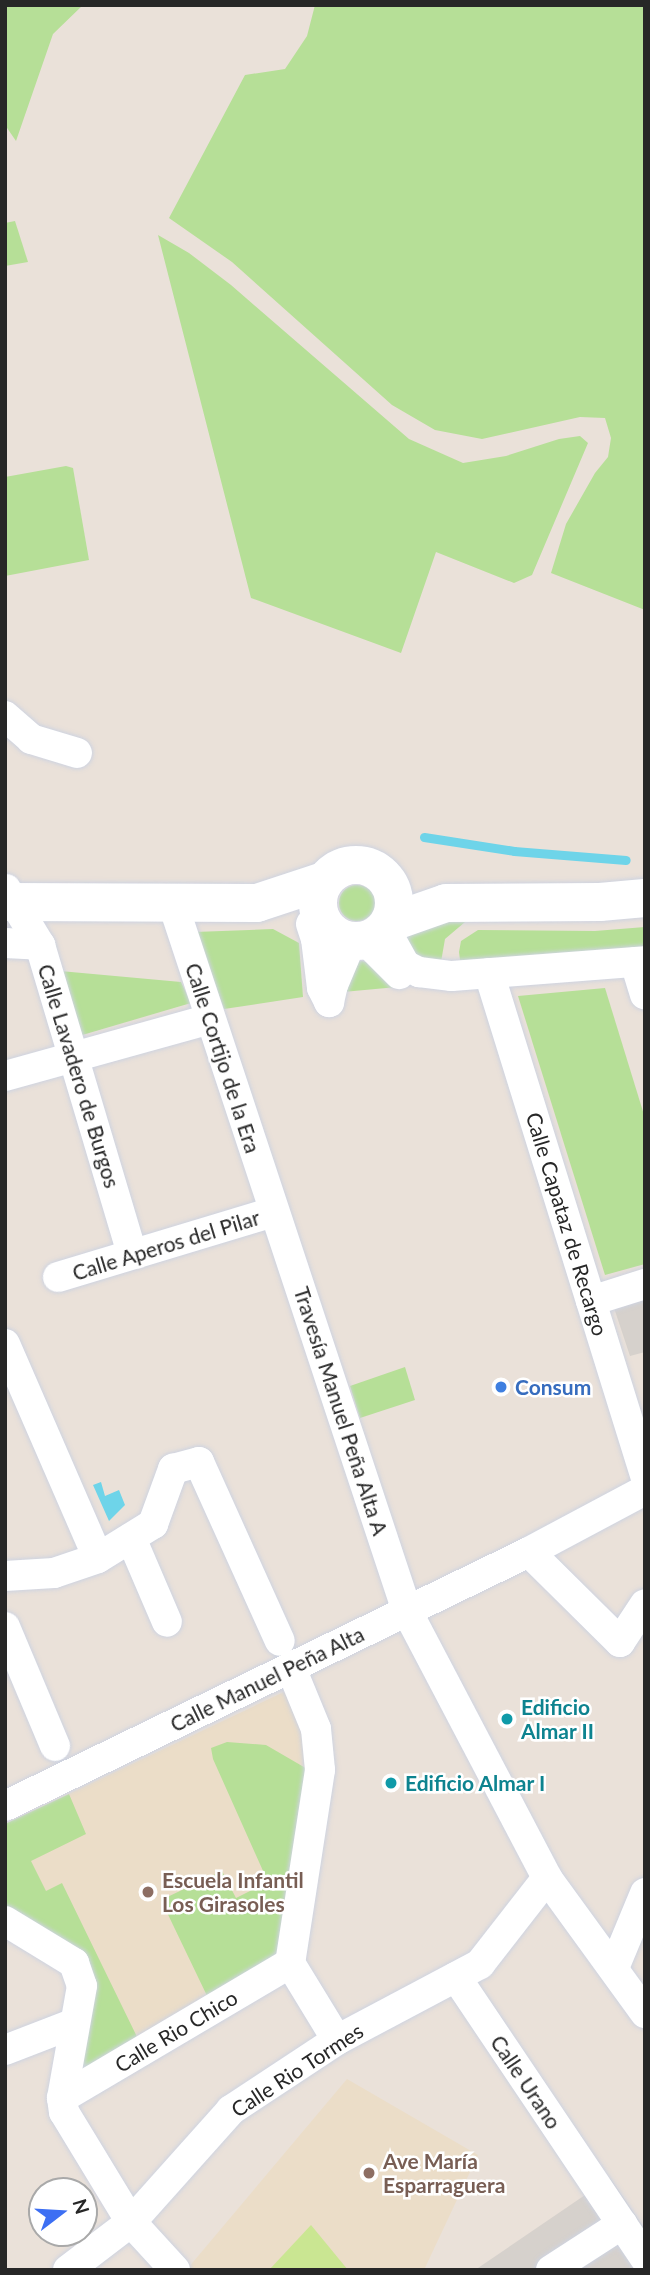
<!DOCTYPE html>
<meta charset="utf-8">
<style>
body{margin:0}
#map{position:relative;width:650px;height:2275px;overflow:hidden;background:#eae1d9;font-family:Lato,sans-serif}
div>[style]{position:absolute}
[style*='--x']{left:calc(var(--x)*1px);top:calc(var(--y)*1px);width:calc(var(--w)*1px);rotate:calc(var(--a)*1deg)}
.education>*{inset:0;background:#ebddc8}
.green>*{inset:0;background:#b6df97}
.round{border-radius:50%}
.pitch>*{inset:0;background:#cae692}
.plaza>*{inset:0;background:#d6d1cc}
.water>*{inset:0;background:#6ed4e9}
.stream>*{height:9px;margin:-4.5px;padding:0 4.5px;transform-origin:4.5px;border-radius:4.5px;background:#6ed4e9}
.roads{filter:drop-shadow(0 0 2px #ced3e0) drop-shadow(0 0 2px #ced3e0)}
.minor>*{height:30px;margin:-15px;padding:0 15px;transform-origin:15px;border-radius:15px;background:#fff}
.secondary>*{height:38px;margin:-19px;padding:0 19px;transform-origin:19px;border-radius:19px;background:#fff}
.secondary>.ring{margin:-19px;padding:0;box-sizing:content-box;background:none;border:38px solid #fff;border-radius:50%}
.dots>*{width:19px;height:19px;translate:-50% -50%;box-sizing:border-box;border:4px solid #fff;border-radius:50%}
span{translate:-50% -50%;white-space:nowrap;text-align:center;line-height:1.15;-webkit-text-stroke:5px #fff;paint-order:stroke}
.street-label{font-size:21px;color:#272727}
.shop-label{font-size:21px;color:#366cbe;font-weight:700}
.left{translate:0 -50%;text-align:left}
.culture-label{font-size:21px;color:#0d838f;font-weight:700}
.education-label{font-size:21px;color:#785e54;font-weight:700}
.frame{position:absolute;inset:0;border:7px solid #272727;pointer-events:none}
.north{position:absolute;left:28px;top:2177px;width:70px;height:70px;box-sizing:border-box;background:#fff;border:2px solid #a9a9a9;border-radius:50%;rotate:73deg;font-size:19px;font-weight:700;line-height:28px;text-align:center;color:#272727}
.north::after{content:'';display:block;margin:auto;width:24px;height:32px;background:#3d6ff3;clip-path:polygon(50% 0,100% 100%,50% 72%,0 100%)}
</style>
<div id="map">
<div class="education">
<i style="clip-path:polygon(288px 1690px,311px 1761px,281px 1962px,88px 2073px,90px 1965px,83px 1951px,5px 1906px,5px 1824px)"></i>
<i style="clip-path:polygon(347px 2079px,478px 2155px,424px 2270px,190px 2270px,188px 2268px)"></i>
</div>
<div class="green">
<i style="clip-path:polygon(5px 5px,83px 5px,53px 34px,16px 141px,5px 125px)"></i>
<i style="clip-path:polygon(315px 5px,645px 5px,645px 610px,551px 573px,566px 524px,595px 473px,608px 457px,611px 438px,605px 418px,580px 417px,482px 439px,435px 430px,392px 405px,232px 262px,169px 218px,245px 75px,285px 69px,307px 36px)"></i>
<i style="clip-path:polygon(15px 221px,28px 262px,5px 266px,5px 223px)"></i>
<i style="clip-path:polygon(158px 235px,189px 253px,231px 285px,409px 439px,463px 463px,506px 456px,559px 439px,580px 436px,588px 443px,532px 575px,514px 583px,436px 552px,401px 653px,251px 598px)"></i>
<i style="clip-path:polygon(66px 466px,73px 468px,89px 560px,5px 576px,5px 477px)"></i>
<i class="round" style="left:339px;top:885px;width:36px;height:36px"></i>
<i style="clip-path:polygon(418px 921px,465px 922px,445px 939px,441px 962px,419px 962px,404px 938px)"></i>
<i style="clip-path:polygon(645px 927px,645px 950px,520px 960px,460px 960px,459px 952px,461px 941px,478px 930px,595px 931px)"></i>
<i style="clip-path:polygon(273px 929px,299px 943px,303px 997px,224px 1009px,195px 932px)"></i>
<i style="clip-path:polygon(362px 961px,373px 964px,397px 987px,343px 992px,354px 962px)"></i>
<i style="clip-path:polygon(60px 971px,181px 982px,191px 1003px,79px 1036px)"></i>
<i style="clip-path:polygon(605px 988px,645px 1118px,645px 1264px,605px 1275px,518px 996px)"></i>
<i style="clip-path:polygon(405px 1367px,415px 1400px,360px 1418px,350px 1386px)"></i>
<i style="clip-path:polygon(227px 1742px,266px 1745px,309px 1770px,281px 1962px,210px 2002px,161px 1900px,222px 1871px,236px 1898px,268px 1882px,213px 1759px,211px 1748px)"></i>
<i style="clip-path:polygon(69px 1794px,86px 1834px,31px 1861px,46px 1891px,62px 1883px,140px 2043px,81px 2075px,90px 1965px,83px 1951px,5px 1906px,5px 1824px)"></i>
</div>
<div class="pitch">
<i style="clip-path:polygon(311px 2225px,348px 2270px,269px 2270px)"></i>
</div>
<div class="plaza">
<i style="clip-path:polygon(645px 1298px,645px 1352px,630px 1356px,614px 1308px)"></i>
<i style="clip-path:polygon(610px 2178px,645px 2229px,645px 2270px,475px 2270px)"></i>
</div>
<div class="water">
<i style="clip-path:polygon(101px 1482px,105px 1496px,119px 1490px,125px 1505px,109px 1521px,93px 1485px)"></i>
</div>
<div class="stream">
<i style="--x:424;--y:837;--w:91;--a:8.8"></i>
<i style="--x:514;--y:851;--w:112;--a:4.6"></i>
</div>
<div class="roads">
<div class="minor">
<i style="--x:5;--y:716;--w:35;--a:41"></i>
<i style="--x:31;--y:739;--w:48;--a:16.9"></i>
<i style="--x:6;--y:889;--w:66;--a:58.7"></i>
<i style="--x:40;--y:945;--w:322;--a:73.4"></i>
<i style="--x:173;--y:904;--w:745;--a:71.69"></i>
<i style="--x:407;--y:1611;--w:301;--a:62.3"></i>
<i style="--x:547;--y:1878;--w:167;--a:54"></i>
<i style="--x:311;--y:924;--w:16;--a:72"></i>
<i style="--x:316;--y:939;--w:49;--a:83"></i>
<i style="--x:322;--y:988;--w:16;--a:63"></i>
<i style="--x:385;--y:929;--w:41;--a:60.9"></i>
<i style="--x:405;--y:965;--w:16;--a:27"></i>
<i style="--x:419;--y:972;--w:33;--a:7"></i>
<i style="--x:452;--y:976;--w:194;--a:-4.4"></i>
<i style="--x:366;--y:941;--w:47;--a:45"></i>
<i style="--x:5;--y:943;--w:35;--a:3"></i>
<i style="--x:635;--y:962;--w:34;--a:73"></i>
<i style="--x:489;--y:973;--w:526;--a:72.74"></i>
<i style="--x:329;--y:1002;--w:17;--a:-77"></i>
<i style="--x:333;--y:985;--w:47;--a:-67.3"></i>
<i style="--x:5;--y:1076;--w:213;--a:-15.5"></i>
<i style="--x:58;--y:1277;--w:225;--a:-16.8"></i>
<i style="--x:591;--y:1301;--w:57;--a:-17.5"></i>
<i style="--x:5;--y:1344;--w:233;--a:66.5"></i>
<i style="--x:131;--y:1538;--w:91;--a:66.8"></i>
<i style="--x:529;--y:1552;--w:128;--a:44.7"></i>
<i style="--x:620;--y:1642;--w:45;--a:-56.7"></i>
<i style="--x:5;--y:1576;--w:49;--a:-3.5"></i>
<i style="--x:54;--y:1573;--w:46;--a:-18.8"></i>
<i style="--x:98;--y:1558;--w:65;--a:-31.7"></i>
<i style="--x:153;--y:1524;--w:59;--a:-70"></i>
<i style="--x:173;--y:1469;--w:27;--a:-15"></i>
<i style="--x:199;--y:1462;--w:196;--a:65.7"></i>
<i style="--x:5;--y:1627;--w:129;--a:67.2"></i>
<i style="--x:291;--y:1668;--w:66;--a:67.7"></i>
<i style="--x:316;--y:1729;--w:41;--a:84.4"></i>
<i style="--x:320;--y:1770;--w:195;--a:98.8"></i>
<i style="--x:290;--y:1963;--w:90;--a:58.6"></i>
<i style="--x:5;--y:1806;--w:582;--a:-25.86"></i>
<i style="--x:529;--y:1552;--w:132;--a:-28.1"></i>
<i style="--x:5;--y:1921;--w:81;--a:31.3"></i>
<i style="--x:74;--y:1963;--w:24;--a:71"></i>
<i style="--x:82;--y:1986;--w:114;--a:100.1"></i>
<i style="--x:62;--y:2098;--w:14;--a:82"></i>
<i style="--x:64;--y:2112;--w:129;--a:58.7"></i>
<i style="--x:131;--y:2222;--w:65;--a:47.5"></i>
<i style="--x:614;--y:1968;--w:81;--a:-67.5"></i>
<i style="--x:456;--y:1977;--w:339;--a:56.1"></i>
<i style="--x:5;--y:2050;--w:75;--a:-21.1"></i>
<i style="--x:62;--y:2098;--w:265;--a:-30.6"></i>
<i style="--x:68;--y:2270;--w:79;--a:-37.3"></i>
<i style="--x:131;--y:2222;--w:150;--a:-48.2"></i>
<i style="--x:231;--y:2110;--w:127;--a:-33.4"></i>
<i style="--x:337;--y:2040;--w:162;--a:-28"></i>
<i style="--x:480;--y:1964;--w:109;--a:-52.1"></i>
<i style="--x:551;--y:2270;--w:85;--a:-32.9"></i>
</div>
<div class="secondary">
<i class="ring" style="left:318px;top:865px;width:38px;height:38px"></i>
<i style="--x:5;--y:902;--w:252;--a:0.2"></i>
<i style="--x:257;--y:903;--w:71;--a:-18.2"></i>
<i style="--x:389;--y:923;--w:60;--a:-19.3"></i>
<i style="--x:446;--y:903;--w:154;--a:-0.4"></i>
<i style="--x:600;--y:902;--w:45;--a:-5.1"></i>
</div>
</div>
<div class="dots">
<i style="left:501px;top:1387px;background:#3f7fe0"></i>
<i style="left:507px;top:1719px;background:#0f9aa8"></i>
<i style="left:391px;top:1783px;background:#0f9aa8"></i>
<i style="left:148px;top:1892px;background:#8d6e63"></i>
<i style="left:369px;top:2173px;background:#8d6e63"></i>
</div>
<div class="street-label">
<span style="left:223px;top:1058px;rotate:72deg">Calle Cortijo de la Era</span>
<span style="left:79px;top:1076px;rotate:73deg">Calle Lavadero de Burgos</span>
<span style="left:567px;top:1224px;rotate:73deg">Calle Capataz de Recargo</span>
<span style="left:166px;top:1245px;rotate:-17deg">Calle Aperos del Pilar</span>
<span style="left:341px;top:1411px;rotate:72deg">Travesía Manuel Peña Alta A</span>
<span style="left:267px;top:1679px;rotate:-26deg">Calle Manuel Peña Alta</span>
<span style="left:176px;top:2031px;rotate:-31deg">Calle Rio Chico</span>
<span style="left:297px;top:2070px;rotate:-33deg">Calle Rio Tormes</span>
<span style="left:526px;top:2082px;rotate:56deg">Calle Urano</span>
</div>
<div class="shop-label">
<span class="left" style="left:515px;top:1387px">Consum</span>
</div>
<div class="culture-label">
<span class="left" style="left:521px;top:1719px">Edificio<br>Almar II</span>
<span class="left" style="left:405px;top:1783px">Edificio Almar I</span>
</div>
<div class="education-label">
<span class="left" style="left:162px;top:1892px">Escuela Infantil<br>Los Girasoles</span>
<span class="left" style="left:383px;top:2173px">Ave María<br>Esparraguera</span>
</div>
<div class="frame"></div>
<div class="north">N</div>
</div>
